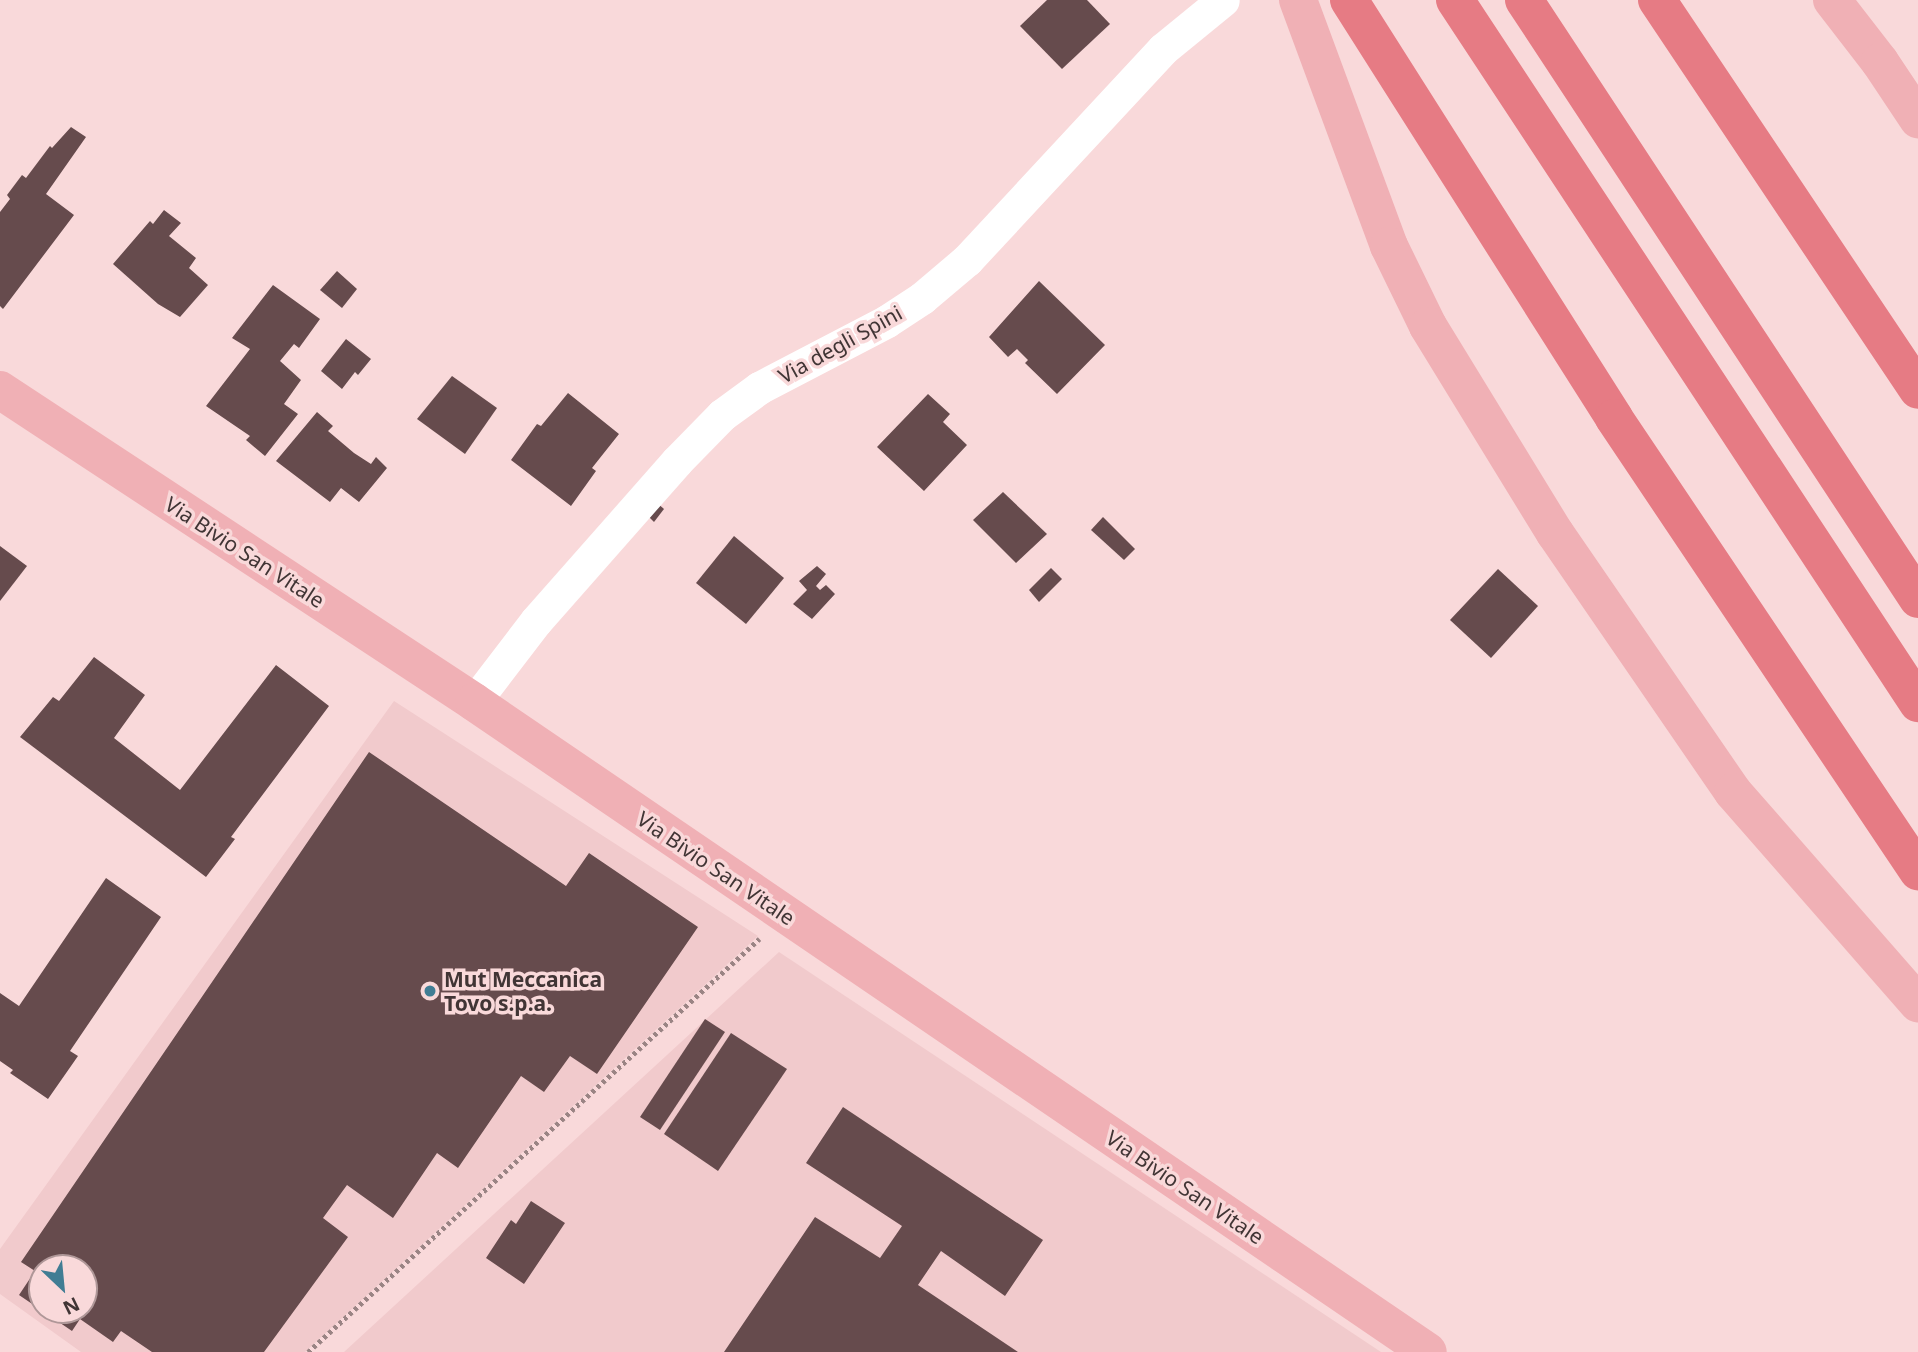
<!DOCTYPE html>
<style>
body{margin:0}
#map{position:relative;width:1918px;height:1352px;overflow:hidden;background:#f9d9da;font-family:"Noto Sans",sans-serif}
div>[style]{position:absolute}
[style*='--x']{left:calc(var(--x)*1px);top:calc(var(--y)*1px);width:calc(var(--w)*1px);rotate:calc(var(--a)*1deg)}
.built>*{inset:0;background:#f1cacc}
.building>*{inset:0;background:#664b4d}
.path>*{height:4.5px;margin-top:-2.25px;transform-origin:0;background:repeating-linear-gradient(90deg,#9a8484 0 3.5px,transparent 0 7px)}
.minor>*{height:33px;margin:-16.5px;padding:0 16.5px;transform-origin:16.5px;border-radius:16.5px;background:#fff}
.major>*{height:38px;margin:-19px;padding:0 19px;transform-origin:19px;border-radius:19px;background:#f0b0b5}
.highway>*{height:38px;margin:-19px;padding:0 19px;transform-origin:19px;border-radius:19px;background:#e67b84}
.dots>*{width:19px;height:19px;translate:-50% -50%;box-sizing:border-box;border:4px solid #f9d9da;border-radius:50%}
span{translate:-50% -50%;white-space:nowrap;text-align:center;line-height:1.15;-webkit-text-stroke:7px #f9d9da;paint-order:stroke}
.street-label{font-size:21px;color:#413535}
.poi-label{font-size:21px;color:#413535;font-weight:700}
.left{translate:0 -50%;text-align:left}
.north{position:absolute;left:28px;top:1254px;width:70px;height:70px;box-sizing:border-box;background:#f9d9da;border:2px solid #af9798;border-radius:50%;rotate:154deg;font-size:19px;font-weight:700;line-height:28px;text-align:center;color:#413535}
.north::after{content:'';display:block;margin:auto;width:24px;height:32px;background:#417d94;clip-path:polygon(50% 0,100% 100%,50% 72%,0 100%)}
</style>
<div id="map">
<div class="built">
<i style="clip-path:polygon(evenodd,394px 701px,758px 936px,305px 1352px,81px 1352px,0 1294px,0 1249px,394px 701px,42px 1268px,84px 1268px,84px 1310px,42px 1310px,42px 1268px)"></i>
<i style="clip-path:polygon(779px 952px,1381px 1352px,344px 1352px)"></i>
</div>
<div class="building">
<i style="clip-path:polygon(1047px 0,1087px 0,1110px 24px,1062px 69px,1020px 26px)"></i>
<i style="clip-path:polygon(71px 127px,86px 137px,46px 194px,74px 215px,3px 309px,0 306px,0 212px,10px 199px,7px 195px,22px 175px,26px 178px,50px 146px,52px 148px)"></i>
<i style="clip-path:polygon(164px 210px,181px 223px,169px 236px,196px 258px,189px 268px,208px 285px,180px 317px,158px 304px,113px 264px,150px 221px,153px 224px)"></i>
<i style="clip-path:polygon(337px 271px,357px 289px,342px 308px,320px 290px)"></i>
<i style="clip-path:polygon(1039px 281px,1105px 345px,1057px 394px,1025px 363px,1028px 360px,1017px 349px,1008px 357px,989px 337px)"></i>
<i style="clip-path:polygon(273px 285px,320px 319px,299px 348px,294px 344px,280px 361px,301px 380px,284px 404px,298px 414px,265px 456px,246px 440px,250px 436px,206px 406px,250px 349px,232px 338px)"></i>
<i style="clip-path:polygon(346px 339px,371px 359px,358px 375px,355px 372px,342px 389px,321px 371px)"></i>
<i style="clip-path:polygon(452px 376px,497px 408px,465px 454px,417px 419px)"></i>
<i style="clip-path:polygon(568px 393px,619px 434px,592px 468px,596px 471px,571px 506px,511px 460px,537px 424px,541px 426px)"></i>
<i style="clip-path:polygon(928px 394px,950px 414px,943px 422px,967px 445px,924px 491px,877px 447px)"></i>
<i style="clip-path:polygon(317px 412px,333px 426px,328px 431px,354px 453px,371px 464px,376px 457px,387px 468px,359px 502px,341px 488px,330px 502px,276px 461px)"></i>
<i style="clip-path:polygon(1003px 492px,1047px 534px,1016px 563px,973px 520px)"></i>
<i style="clip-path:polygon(656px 502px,664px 509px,654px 522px,647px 515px)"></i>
<i style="clip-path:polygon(1103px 517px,1135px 549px,1124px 560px,1091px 530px)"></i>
<i style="clip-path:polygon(734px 536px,784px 578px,746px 624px,696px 583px)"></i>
<i style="clip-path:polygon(0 546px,27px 566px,0 601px)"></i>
<i style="clip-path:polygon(817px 566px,826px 574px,816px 586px,820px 590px,826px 585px,835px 594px,812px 619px,793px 604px,807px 590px,799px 581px)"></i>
<i style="clip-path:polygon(1051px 568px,1062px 579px,1039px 602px,1029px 590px)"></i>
<i style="clip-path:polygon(1498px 569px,1538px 606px,1491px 658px,1450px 620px)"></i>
<i style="clip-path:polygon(94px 657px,145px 695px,114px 738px,180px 790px,276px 665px,329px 706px,231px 837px,235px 839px,206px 877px,20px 737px,53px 697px,59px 701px)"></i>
<i style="clip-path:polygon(evenodd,369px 752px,566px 886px,589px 853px,698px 927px,597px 1074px,570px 1056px,544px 1092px,521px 1076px,458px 1168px,437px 1153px,393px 1218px,347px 1185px,323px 1218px,348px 1237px,264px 1352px,152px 1352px,121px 1331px,113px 1342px,80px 1319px,72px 1331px,19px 1295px,35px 1271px,21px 1262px,369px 752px,42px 1268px,84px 1268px,84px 1310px,42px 1310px,42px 1268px)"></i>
<i style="clip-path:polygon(106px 878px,161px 917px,70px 1051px,78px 1056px,48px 1099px,10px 1073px,13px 1070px,0 1061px,0 993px,19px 1006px)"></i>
<i style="clip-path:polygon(705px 1019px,725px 1032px,660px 1130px,640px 1117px)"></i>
<i style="clip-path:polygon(731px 1033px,787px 1069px,718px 1171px,664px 1134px)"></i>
<i style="clip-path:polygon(843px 1107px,1043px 1240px,1005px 1296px,941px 1251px,918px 1285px,1018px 1352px,724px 1352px,815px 1217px,880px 1258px,902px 1226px,806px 1163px)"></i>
<i style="clip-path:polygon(531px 1201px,565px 1223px,524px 1284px,486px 1258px,511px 1220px,516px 1224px)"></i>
</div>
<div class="path">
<i style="--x:308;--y:1352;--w:612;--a:-42.48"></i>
</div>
<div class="minor">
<i style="--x:474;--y:702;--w:102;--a:-52.6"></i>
<i style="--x:536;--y:621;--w:213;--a:-48.6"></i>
<i style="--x:677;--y:461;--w:64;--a:-45.6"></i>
<i style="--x:722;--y:415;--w:46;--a:-36.1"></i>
<i style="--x:759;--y:388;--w:144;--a:-27.6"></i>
<i style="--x:887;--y:321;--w:42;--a:-33.3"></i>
<i style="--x:922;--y:298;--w:59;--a:-40.2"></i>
<i style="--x:967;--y:260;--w:288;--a:-47.1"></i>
<i style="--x:1163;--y:49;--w:77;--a:-39.2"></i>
</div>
<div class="major">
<i style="--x:1298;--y:0;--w:262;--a:69.7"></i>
<i style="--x:1389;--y:246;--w:89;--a:64"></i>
<i style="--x:1428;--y:326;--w:243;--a:58.5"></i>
<i style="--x:1555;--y:533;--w:314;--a:55.5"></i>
<i style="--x:1733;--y:792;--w:281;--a:48.8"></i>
<i style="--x:1832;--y:0;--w:78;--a:52.3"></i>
<i style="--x:1880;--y:62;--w:69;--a:56.3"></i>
<i style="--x:0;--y:390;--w:567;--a:33.35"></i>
<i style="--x:474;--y:702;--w:1154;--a:34.27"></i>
</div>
<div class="highway">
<i style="--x:1349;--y:0;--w:495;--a:57.6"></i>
<i style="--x:1614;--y:418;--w:546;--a:56.14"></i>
<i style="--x:1455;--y:0;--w:842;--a:56.63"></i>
<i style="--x:1524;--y:0;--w:717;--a:56.66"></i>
<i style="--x:1657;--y:0;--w:469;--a:56.2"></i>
</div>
<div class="dots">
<i style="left:430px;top:991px;background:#417d94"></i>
</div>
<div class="street-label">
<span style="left:840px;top:344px;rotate:-29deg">Via degli Spini</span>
<span style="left:245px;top:552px;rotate:33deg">Via Bivio San Vitale</span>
<span style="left:716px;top:868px;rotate:34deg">Via Bivio San Vitale</span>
<span style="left:1185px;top:1187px;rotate:34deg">Via Bivio San Vitale</span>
</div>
<div class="poi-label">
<span class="left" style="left:444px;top:991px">Mut Meccanica<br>Tovo s.p.a.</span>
</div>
<div class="north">N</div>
</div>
